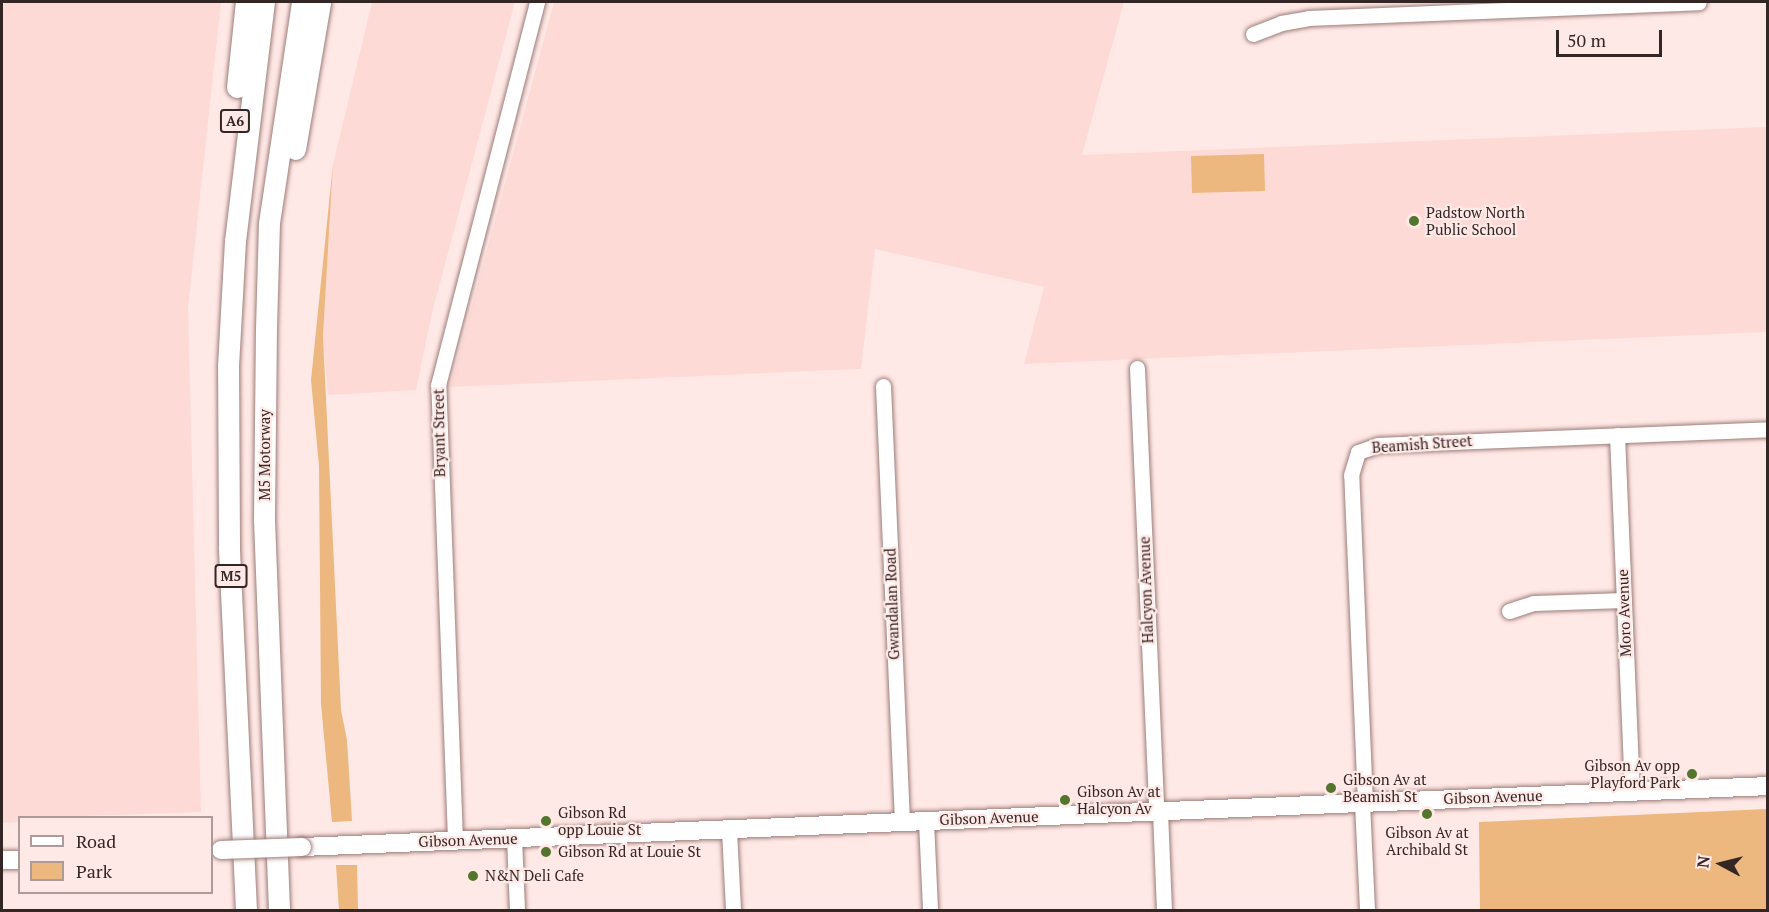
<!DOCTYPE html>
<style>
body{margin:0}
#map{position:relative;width:1769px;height:912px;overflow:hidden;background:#ffe9e6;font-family:"PT Serif",serif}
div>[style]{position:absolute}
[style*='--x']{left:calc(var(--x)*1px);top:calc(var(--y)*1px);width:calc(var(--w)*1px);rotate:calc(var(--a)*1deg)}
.built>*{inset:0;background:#fedad6}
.green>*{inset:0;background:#ecb87f}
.roads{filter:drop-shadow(0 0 2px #9d7c78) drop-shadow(0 0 2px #9d7c78)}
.minor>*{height:15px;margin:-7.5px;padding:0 7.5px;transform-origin:7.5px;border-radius:7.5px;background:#fff}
.major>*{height:18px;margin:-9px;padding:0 9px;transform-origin:9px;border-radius:9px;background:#fff}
.highway>*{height:21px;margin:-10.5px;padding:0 10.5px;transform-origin:10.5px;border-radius:10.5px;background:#fff}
.bridges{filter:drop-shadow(0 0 2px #9d7c78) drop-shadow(0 0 2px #9d7c78)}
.major-bridge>*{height:18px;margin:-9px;padding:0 9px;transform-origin:9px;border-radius:9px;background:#fff}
.dots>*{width:16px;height:16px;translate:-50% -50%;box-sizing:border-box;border:3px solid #ffe9e6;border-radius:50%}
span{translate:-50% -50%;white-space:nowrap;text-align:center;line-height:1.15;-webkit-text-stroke:4.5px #ffe9e6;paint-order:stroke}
.shield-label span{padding:2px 4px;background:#ffe9e6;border:2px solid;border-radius:4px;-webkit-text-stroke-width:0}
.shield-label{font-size:14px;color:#342625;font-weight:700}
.poi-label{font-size:15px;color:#342625}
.left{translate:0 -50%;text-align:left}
.right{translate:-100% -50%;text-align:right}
.street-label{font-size:15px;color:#342625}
.frame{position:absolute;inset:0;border:3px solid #342625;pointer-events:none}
.legend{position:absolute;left:18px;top:816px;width:195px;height:78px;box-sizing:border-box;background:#ffe9e6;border:2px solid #ae9b99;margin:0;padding:8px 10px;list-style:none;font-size:18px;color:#342625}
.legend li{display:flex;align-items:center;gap:12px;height:30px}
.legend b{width:30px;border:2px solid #ae9b99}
.north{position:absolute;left:1691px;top:834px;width:60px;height:60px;-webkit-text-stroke:4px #ffe9e6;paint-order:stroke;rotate:277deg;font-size:16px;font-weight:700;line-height:24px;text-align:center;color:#342625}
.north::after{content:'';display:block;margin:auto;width:21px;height:27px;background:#342625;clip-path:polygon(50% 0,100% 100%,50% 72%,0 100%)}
.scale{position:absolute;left:1556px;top:30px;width:106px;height:27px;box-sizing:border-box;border:3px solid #342625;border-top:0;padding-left:8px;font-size:18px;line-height:21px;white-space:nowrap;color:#342625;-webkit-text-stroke:4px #ffe9e6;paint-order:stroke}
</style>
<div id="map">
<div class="built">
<i style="clip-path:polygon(2px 2px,221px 2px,188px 308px,201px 812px,20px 818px,19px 822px,2px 823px)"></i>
<i style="clip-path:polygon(372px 2px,515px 2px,432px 313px,416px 390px,328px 395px,323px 336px,333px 164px)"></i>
<i style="clip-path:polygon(554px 2px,1124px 2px,1082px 155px,1767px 127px,1767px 332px,1024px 364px,1044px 287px,875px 249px,861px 369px,450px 387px)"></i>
</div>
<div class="green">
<i style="clip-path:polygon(1264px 154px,1265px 191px,1192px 193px,1191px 156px)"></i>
<i style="clip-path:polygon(333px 164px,323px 336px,341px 710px,347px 740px,352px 821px,332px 822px,321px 704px,319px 466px,311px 380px)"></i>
<i style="clip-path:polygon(1767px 809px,1767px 910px,1480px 910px,1479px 822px)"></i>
<i style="clip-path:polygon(336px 865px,357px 865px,358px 910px,339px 910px)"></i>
</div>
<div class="roads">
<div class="minor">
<i style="--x:1253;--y:34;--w:30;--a:-21"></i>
<i style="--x:1281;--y:23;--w:27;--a:-10"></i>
<i style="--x:1308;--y:18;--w:391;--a:-2.3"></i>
<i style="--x:1137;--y:368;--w:443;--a:87.5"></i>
<i style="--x:883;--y:386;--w:436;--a:87.5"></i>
<i style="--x:1617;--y:435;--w:356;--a:87.6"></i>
<i style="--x:1509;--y:611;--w:26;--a:-18"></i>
<i style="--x:1534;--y:603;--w:90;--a:-1.9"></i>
<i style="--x:1362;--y:803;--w:107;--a:87.3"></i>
<i style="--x:1365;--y:803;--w:328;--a:-92.4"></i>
<i style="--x:1351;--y:475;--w:24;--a:-73"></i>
<i style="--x:1358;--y:452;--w:21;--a:-19"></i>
<i style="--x:1378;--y:445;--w:390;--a:-2.3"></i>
<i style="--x:1160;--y:811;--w:99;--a:87.7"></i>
<i style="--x:926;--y:821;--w:89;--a:87.4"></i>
<i style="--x:729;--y:830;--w:80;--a:87.1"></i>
<i style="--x:514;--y:838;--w:72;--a:87.6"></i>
<i style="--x:455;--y:840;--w:455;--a:-92.1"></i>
<i style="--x:438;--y:385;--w:396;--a:-75.5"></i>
</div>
<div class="major">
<i style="--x:302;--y:847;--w:1467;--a:-2.38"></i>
<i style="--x:2;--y:860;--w:18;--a:0"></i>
</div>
<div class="highway">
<i style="--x:237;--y:87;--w:85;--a:-84"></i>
<i style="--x:295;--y:149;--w:149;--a:-80.3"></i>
<i style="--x:246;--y:910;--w:364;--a:-92.7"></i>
<i style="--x:229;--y:546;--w:180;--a:-90.3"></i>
<i style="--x:228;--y:366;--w:125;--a:-86.8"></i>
<i style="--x:235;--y:241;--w:241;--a:-83.1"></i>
<i style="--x:279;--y:910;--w:392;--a:-92.2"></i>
<i style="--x:264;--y:518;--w:189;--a:-89.4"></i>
<i style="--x:266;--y:329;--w:106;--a:-88.4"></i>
<i style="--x:269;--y:223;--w:223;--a:-81.5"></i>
</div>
</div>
<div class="bridges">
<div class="major-bridge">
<i style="--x:221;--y:850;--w:81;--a:-2.1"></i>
</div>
</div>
<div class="dots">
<i style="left:1414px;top:221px;background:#53752d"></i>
<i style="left:1692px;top:774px;background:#53752d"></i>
<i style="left:1331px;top:788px;background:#53752d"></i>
<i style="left:1065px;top:800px;background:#53752d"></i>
<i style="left:1427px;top:814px;background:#53752d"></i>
<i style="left:546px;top:821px;background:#53752d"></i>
<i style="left:546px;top:852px;background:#53752d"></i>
<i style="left:473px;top:876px;background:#53752d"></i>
</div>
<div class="shield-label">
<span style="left:235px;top:121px">A6</span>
<span style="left:231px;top:576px">M5</span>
</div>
<div class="poi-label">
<span class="left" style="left:1426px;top:221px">Padstow North<br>Public School</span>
<span class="right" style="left:1680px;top:774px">Gibson Av opp<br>Playford Park</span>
<span class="left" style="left:1343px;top:788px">Gibson Av at<br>Beamish St</span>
<span class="left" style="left:1077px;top:800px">Gibson Av at<br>Halcyon Av</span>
<span class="left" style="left:558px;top:821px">Gibson Rd<br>opp Louie St</span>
<span style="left:1427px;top:841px">Gibson Av at<br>Archibald St</span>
<span class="left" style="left:558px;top:852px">Gibson Rd at Louie St</span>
<span class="left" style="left:485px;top:876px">N&amp;N Deli Cafe</span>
</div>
<div class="street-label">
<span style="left:439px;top:433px;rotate:-91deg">Bryant Street</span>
<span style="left:1422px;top:444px;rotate:-4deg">Beamish Street</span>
<span style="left:265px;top:455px;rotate:-90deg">M5 Motorway</span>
<span style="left:1146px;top:590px;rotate:-92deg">Halcyon Avenue</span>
<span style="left:892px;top:604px;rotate:-92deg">Gwandalan Road</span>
<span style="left:1624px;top:613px;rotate:-92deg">Moro Avenue</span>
<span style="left:1493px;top:797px;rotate:-2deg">Gibson Avenue</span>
<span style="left:989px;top:818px;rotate:-2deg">Gibson Avenue</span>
<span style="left:468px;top:840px;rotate:-2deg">Gibson Avenue</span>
</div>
<div class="frame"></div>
<ul class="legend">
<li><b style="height:8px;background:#fff"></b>Road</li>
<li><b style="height:16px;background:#ecb87f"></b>Park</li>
</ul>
<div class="north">N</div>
<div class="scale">50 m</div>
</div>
